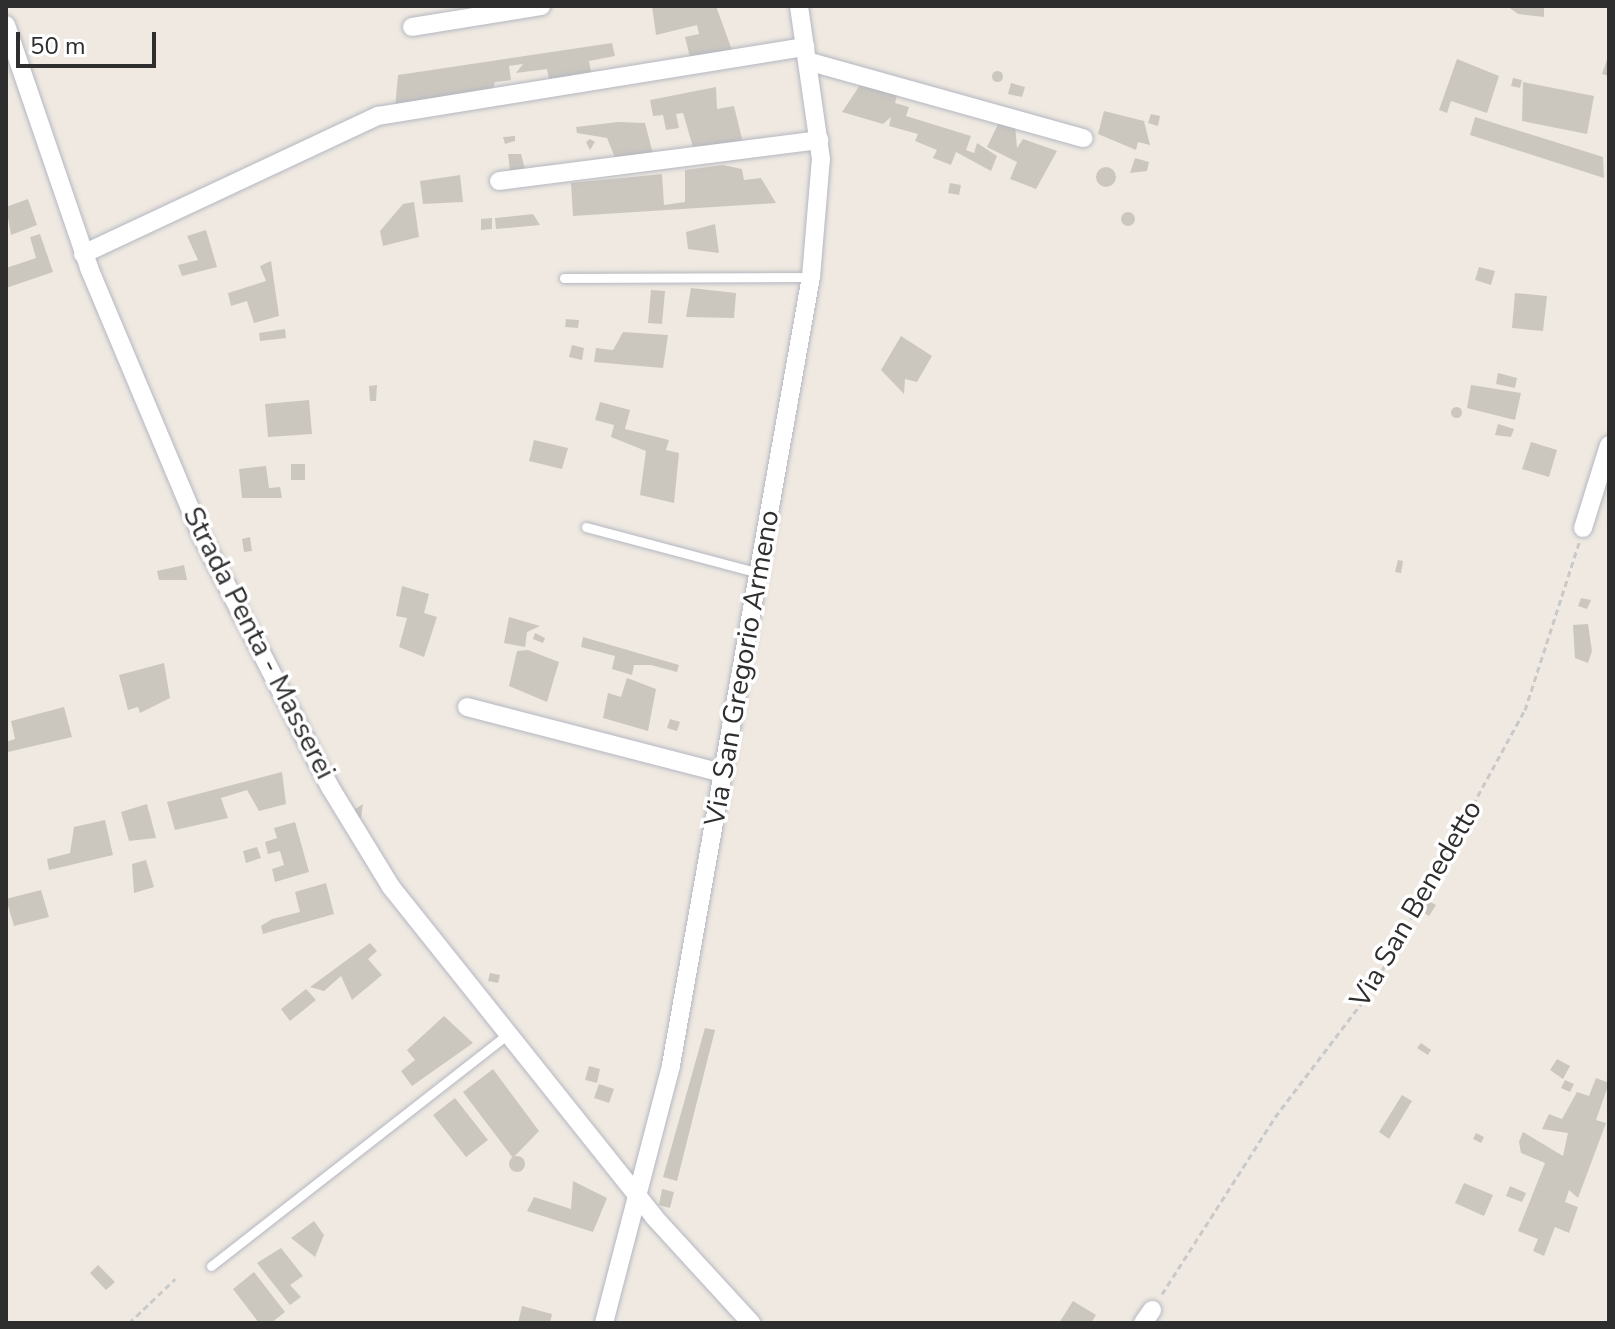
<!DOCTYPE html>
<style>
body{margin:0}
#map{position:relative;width:1615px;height:1329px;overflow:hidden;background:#efe9e1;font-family:"Nunito Sans",sans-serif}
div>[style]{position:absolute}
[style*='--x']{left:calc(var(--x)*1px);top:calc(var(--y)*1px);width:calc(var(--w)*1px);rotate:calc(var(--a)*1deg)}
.building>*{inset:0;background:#cbc7bf}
.round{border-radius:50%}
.path>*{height:3px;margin-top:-1.5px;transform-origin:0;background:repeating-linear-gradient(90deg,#c9c9c9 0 6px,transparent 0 10px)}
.roads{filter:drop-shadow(0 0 2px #b4b7c1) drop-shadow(0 0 2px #b4b7c1)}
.service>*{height:9px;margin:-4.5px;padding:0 4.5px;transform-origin:4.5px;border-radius:4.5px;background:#fff}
.minor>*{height:18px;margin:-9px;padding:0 9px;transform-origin:9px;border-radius:9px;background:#fff}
span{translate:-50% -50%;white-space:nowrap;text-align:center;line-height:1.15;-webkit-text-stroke:7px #fff;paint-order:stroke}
.street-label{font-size:28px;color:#2e2e2e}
.frame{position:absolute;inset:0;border:8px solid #2e2e2e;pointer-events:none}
.scale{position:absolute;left:16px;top:32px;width:140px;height:36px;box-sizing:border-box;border:4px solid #2e2e2e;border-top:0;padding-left:10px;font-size:24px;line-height:28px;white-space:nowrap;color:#2e2e2e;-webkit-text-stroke:6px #fff;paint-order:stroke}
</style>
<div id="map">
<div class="building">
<i style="clip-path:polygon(652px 6px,716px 6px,733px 53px,690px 57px,685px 37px,699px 34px,697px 25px,656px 35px)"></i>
<i style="clip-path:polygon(1507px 6px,1544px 6px,1544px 17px,1518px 14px)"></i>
<i style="clip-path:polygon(612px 43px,615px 56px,589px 61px,592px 78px,550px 84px,547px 69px,516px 73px,523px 64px,509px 66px,511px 80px,495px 82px,492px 91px,395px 108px,398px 75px)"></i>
<i style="clip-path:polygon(1609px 54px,1609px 76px,1602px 74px)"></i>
<i style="clip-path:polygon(1457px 59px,1499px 76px,1487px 113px,1451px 101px,1447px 113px,1439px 110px)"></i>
<i class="round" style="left:991.5px;top:70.5px;width:11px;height:11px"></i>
<i style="clip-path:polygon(1513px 78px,1522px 80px,1520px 88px,1511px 86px)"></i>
<i style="clip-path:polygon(1523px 82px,1594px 96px,1587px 134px,1522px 121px)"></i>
<i style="clip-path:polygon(1011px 83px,1025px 87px,1022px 97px,1008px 94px)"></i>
<i style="clip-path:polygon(860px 85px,897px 95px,895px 103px,909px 107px,906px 116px,971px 136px,966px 150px,974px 153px,977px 143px,997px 156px,991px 171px,956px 152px,951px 165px,933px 158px,937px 150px,915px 141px,918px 134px,889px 126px,891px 117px,883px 124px,842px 112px)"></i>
<i style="clip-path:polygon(716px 87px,717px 109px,734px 106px,743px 143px,693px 147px,683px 113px,676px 114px,679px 128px,666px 130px,663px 115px,653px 116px,650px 100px)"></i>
<i style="clip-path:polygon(1104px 111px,1144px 121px,1150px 145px,1138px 142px,1136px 150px,1098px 134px)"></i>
<i style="clip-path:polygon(1151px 114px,1160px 116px,1158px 126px,1148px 123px)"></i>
<i style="clip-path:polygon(1475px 117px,1603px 157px,1604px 178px,1470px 135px)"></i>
<i style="clip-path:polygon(1000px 120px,1015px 125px,1017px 148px,1023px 139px,1057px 151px,1036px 189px,1010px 179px,1017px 162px,987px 147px)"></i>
<i style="clip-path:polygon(618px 122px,645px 123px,653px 154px,616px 160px,607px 138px,577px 133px,576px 127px)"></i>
<i style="clip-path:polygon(515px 136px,515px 141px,505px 144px,503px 137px)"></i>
<i style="clip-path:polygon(590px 139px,595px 142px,590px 150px,586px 142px)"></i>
<i style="clip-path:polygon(508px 154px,521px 154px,525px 169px,510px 170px)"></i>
<i style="clip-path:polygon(1135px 158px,1149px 162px,1147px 171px,1130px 173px)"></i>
<i style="clip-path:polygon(723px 165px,742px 169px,744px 180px,761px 178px,776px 203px,573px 216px,571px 183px,662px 174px,664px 205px,685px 202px,685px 170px)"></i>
<i class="round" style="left:1096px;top:167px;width:20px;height:20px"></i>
<i style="clip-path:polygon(460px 175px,463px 202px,423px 204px,420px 181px)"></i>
<i style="clip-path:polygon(950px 183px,961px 185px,959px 195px,948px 193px)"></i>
<i style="clip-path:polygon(28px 199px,37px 225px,11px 235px,6px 207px)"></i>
<i style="clip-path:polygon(414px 202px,419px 237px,383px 246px,380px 231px,403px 204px)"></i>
<i class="round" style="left:1121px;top:212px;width:14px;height:14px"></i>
<i style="clip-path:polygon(533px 214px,540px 225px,496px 229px,495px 218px)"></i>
<i style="clip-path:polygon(492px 218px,492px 229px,481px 230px,481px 219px)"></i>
<i style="clip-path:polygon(715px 224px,719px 253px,688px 249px,686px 232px)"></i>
<i style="clip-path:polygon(206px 230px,217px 267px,182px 276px,178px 265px,198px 260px,187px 236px)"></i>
<i style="clip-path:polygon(40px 234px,53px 272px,6px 288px,6px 268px,36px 258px,30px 237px)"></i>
<i style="clip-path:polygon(271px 261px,279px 316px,254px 323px,247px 301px,231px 306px,228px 293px,266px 281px,260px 266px)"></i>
<i style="clip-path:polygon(1479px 267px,1495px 271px,1491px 285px,1475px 280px)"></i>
<i style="clip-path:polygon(691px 288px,736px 293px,734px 318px,686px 317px)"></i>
<i style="clip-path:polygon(651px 290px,665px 291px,662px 324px,648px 323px)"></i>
<i style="clip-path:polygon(1515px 293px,1547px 296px,1543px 331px,1512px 328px)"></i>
<i style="clip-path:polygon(566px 319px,579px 320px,578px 328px,565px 327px)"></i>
<i style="clip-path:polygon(285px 329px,286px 338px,260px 341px,259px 333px)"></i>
<i style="clip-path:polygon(623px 332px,668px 335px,663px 368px,594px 362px,596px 348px,613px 350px)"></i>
<i style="clip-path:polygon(901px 336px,932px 356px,917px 382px,905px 379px,904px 394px,881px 370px)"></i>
<i style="clip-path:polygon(572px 345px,584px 348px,582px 360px,569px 357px)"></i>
<i style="clip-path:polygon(1498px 373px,1517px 378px,1515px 388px,1496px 384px)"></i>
<i style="clip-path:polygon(377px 385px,376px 401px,370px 401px,369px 386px)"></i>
<i style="clip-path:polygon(1471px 385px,1521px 393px,1515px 420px,1467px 408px)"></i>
<i style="clip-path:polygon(309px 400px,312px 434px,268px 437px,265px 404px)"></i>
<i style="clip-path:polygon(600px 402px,630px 410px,625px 429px,669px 440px,666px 450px,679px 453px,674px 503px,640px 495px,646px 451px,611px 437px,614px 425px,595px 420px)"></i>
<i class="round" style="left:1450.5px;top:406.5px;width:11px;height:11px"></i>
<i style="clip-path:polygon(1498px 424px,1514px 429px,1511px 437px,1495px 435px)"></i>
<i style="clip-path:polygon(534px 440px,568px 448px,562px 469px,529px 461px)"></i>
<i style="clip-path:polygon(1531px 442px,1557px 450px,1549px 477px,1522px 469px)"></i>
<i style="clip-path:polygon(291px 464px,305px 464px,305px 480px,291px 480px)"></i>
<i style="clip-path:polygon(266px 466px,269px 488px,280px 487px,282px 498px,242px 498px,239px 469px)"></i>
<i style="clip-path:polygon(250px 537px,252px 551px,244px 552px,242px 539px)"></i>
<i style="clip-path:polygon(1398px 560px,1403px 561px,1401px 573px,1395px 572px)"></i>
<i style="clip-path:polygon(184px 565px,187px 580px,159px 580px,157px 571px)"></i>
<i style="clip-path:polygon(402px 586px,429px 594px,424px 613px,437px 617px,424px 657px,399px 647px,407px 618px,396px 616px)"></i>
<i style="clip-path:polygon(1581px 598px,1591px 600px,1587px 609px,1578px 606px)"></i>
<i style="clip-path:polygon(509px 617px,540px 626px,527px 632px,525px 647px,504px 643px)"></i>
<i style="clip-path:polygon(1588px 624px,1592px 651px,1588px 663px,1575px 658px,1573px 625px)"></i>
<i style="clip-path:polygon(535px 633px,545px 638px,543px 643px,533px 639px)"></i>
<i style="clip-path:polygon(583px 637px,679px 665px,677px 672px,651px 665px,634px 665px,632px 675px,612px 669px,615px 656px,581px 647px)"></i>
<i style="clip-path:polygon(528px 650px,559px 662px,547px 702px,509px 686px,517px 651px)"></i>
<i style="clip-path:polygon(164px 663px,170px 698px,140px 713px,138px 707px,128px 710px,119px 675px)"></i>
<i style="clip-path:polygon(627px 678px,656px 689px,648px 731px,603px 718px,608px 693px,621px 697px)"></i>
<i style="clip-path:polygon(64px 707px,72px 737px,8px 752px,6px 742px,15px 739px,11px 721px)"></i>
<i style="clip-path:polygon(670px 719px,680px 722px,677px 731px,667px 728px)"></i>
<i style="clip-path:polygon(282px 772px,286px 804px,259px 811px,247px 790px,221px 798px,228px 818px,175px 830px,167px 802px)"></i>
<i style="clip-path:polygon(147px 804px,156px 838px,129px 841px,121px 812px)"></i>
<i style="clip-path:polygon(363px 804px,360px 824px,352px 811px)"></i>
<i style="clip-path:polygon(105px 820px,113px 855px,49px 870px,47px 859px,70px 853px,74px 827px)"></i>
<i style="clip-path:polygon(295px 822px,309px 872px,275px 882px,272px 869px,284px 865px,280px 851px,268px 854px,265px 842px,277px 838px,274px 828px)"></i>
<i style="clip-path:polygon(257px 847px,261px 858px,246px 863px,243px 851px)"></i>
<i style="clip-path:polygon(146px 860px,154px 887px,134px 893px,132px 864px)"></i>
<i style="clip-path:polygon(326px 883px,334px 914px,263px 934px,261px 926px,272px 919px,300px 912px,295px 892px)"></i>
<i style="clip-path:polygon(41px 890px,49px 917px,14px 926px,6px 899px)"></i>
<i style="clip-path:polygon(1427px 900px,1436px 905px,1429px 916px,1421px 911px)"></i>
<i style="clip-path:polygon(370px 943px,377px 951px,368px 959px,382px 975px,352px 1000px,341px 976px,324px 991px,310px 987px)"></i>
<i style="clip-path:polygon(490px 973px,500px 975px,498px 983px,488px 981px)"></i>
<i style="clip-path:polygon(306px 989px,316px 1000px,290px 1021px,281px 1009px)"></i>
<i style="clip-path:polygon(444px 1016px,473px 1043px,412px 1086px,401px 1071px,415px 1060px,407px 1050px)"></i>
<i style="clip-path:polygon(705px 1028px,715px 1030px,677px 1181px,663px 1177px)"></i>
<i style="clip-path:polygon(1421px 1043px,1431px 1050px,1428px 1055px,1417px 1048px)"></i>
<i style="clip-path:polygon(1557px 1059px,1570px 1066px,1563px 1079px,1550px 1070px)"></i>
<i style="clip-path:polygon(589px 1066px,600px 1069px,597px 1083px,585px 1080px)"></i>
<i style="clip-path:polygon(493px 1069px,539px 1131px,513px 1158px,463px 1092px)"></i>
<i style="clip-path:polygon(1596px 1078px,1609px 1083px,1596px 1120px,1606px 1123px,1578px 1198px,1569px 1190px,1565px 1202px,1578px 1207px,1569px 1233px,1555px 1227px,1544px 1256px,1533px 1251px,1538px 1239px,1518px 1231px,1545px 1163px,1521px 1153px,1519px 1142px,1523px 1132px,1563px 1156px,1568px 1133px,1542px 1129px,1549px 1114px,1562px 1119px,1577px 1092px,1589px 1096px)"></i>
<i style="clip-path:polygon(1565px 1080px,1574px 1084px,1570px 1092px,1561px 1088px)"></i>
<i style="clip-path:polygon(599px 1084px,614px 1089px,609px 1103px,594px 1098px)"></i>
<i style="clip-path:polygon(1402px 1095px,1412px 1101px,1389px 1139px,1379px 1132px)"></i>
<i style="clip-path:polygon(455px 1098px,488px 1140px,466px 1157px,433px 1115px)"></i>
<i style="clip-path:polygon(1476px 1133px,1484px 1137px,1481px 1143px,1473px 1139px)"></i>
<i class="round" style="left:509px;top:1156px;width:16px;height:16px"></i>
<i style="clip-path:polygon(573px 1181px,607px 1198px,593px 1232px,527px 1211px,534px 1197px,571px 1209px)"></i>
<i style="clip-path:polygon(1464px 1183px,1493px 1195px,1484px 1216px,1455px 1203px)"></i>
<i style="clip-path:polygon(1510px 1186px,1526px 1193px,1522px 1202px,1506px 1196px)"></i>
<i style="clip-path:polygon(662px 1189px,674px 1192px,670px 1208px,659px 1205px)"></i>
<i style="clip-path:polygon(314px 1221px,324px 1235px,315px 1257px,291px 1238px)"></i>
<i style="clip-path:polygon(281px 1248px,303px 1276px,290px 1285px,301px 1297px,290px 1305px,257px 1263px)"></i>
<i style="clip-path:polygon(98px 1265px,115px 1282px,106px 1290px,90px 1273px)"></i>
<i style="clip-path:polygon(254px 1272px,285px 1312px,271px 1323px,259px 1323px,233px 1289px)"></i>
<i style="clip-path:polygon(1073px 1301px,1096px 1315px,1091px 1323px,1059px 1323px)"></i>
<i style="clip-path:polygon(522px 1306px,552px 1314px,550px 1323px,518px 1323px)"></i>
</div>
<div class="path">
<i style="--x:1162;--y:1294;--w:210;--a:-57.4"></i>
<i style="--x:1275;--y:1117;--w:161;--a:-52.8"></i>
<i style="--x:1372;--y:989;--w:318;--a:-61.3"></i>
<i style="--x:1525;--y:710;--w:176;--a:-72.1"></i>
<i style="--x:129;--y:1323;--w:64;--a:-43.7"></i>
</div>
<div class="roads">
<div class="service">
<i style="--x:564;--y:278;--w:247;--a:-0.2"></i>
<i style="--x:586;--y:527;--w:179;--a:14.9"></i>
<i style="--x:211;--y:1266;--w:377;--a:-38"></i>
</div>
<div class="minor">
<i style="--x:6;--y:25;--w:257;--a:71.1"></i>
<i style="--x:89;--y:268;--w:292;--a:67.2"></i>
<i style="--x:202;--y:537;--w:281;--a:62.9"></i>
<i style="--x:330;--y:787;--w:117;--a:58.6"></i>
<i style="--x:391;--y:887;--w:422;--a:51.4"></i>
<i style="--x:654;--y:1217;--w:144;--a:47.5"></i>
<i style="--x:412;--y:27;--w:131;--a:-9.2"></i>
<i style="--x:807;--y:61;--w:287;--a:15.6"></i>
<i style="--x:499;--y:181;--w:323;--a:-7.3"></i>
<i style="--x:83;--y:254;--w:326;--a:-25.1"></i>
<i style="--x:378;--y:116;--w:433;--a:-9.2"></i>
<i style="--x:1583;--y:528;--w:87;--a:-72.6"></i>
<i style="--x:467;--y:707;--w:264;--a:14.5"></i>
<i style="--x:604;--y:1323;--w:267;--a:-75.4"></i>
<i style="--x:671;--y:1065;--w:800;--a:-79.93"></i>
<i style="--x:811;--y:277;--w:118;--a:-85.2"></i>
<i style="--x:821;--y:159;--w:155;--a:-98.2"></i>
<i style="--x:1143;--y:1323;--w:16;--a:-55"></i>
</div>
</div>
<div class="street-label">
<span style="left:259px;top:643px;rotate:63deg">Strada Penta - Masserei</span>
<span style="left:742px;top:668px;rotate:-80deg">Via San Gregorio Armeno</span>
<span style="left:1416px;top:904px;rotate:-60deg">Via San Benedetto</span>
</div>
<div class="frame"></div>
<div class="scale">50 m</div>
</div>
